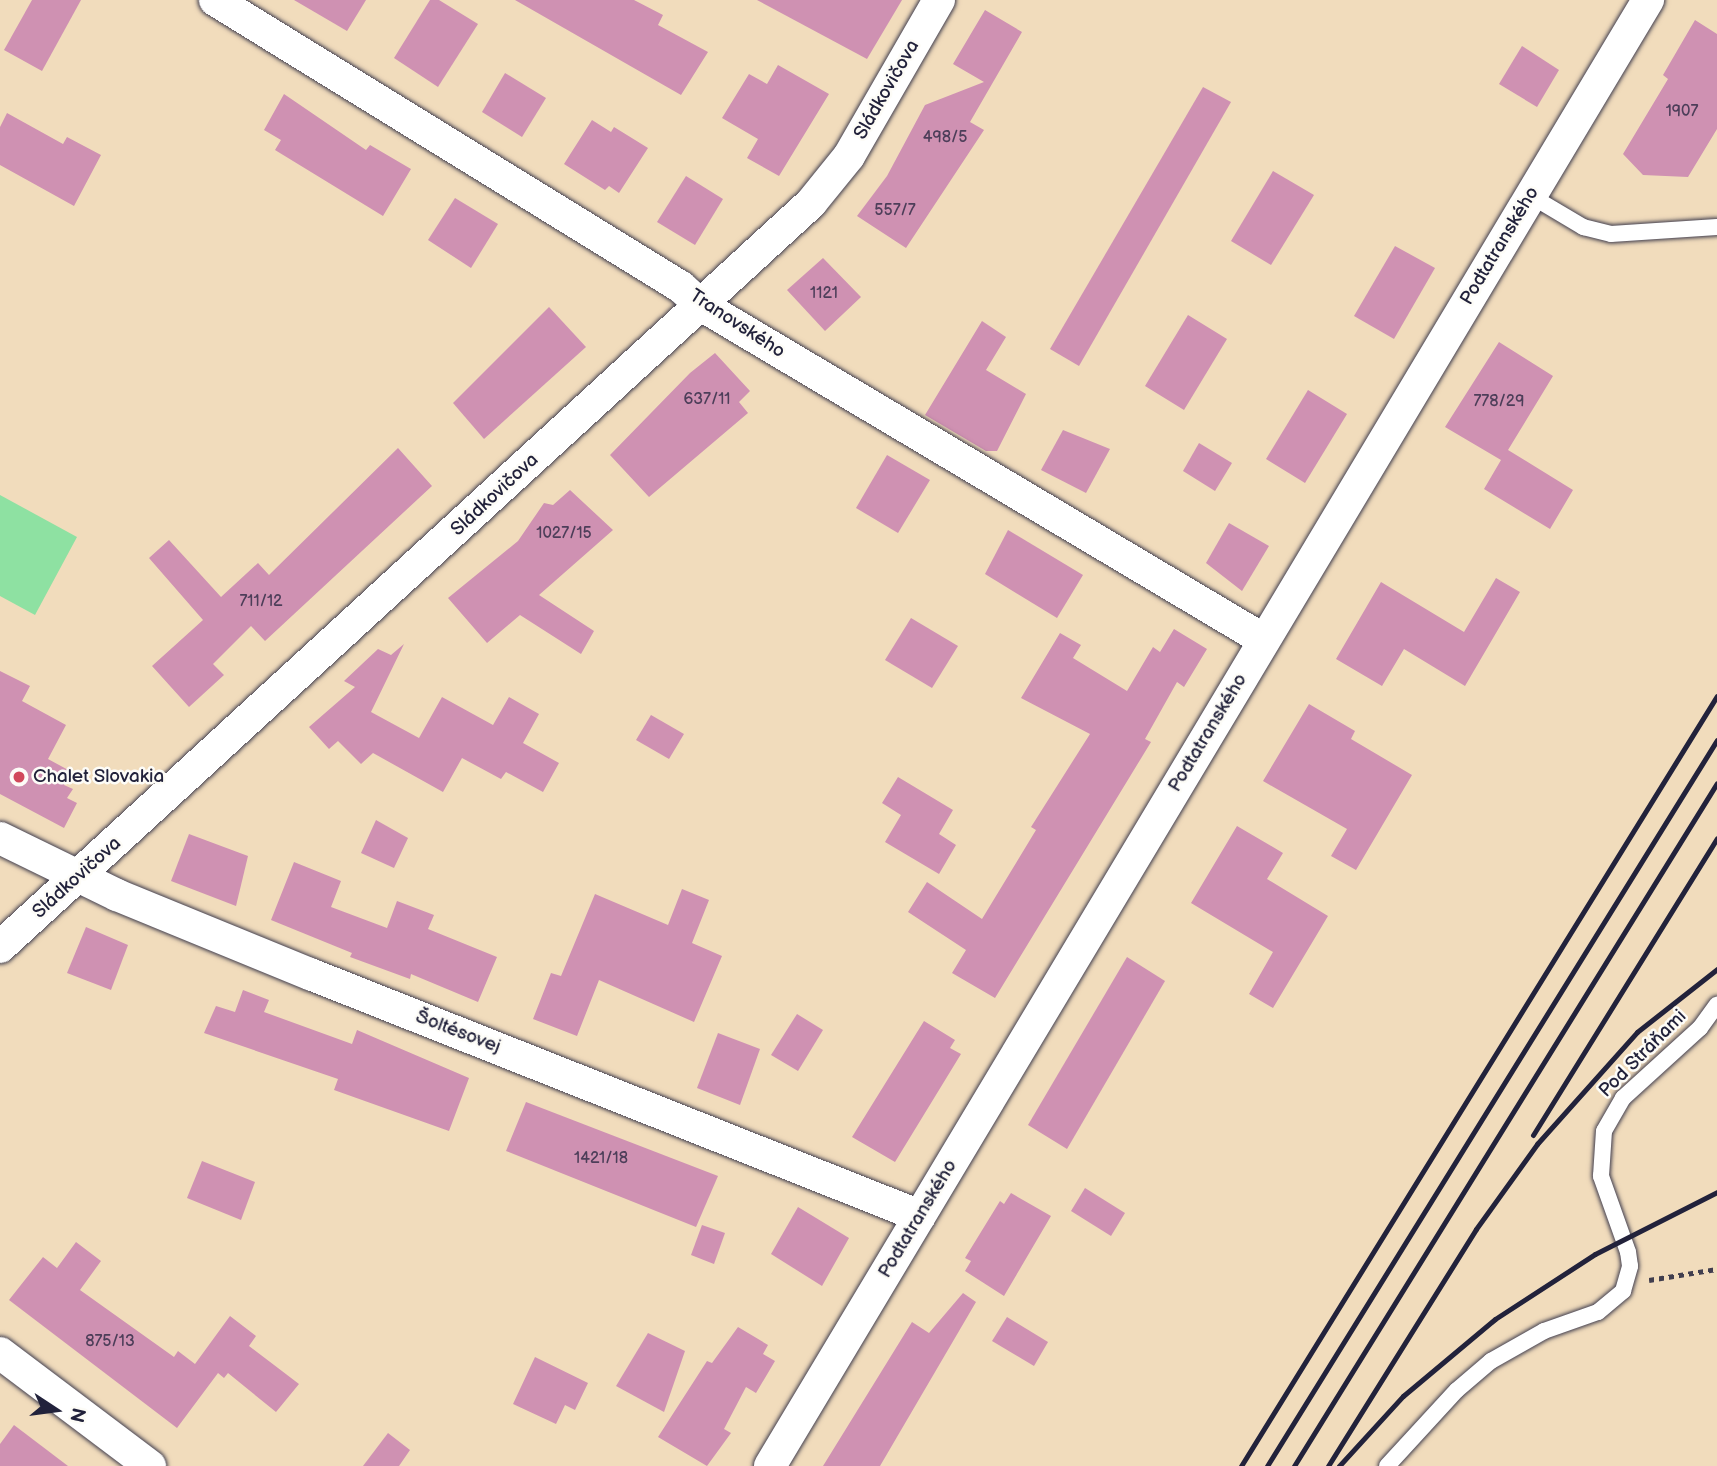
<!DOCTYPE html>
<meta charset="utf-8">
<style>
body{margin:0}
#map{position:relative;width:1717px;height:1466px;overflow:hidden;background:#f1dcbc;font-family:"Balsamiq Sans",sans-serif}
div>[style]{position:absolute}
[style*='--x']{left:calc(var(--x)*1px);top:calc(var(--y)*1px);width:calc(var(--w)*1px);rotate:calc(var(--a)*1deg)}
.green>*{inset:0;background:#8ee1a2}
.building>*{inset:0;background:#cf91b2}
.path>*{height:4.5px;margin-top:-2.25px;transform-origin:0;background:repeating-linear-gradient(90deg,#413e4e 0 5px,transparent 0 10px)}
.roads{filter:drop-shadow(0 0 2px #413e4e) drop-shadow(0 0 2px #413e4e)}
.service>*{height:16px;margin:-8px;padding:0 8px;transform-origin:8px;border-radius:8px;background:#fff}
.minor>*{height:32px;margin:-16px;padding:0 16px;transform-origin:16px;border-radius:16px;background:#fff}
.rail>*{height:5px;margin:-2.5px;padding:0 2.5px;transform-origin:2.5px;border-radius:2.5px;background:#22223b}
.dots>*{width:19px;height:19px;translate:-50% -50%;box-sizing:border-box;border:4px solid #fdfcf7;border-radius:50%}
span{translate:-50% -50%;white-space:nowrap;text-align:center;line-height:1.15;-webkit-text-stroke:5px #fdfcf7;paint-order:stroke}
.number-label{font-size:16px;color:#4d3e59}
.number-label span{-webkit-text-stroke-width:0}
.street-label{font-size:19px;color:#22223b}
.poi-label{font-size:19px;color:#22223b}
.left{translate:0 -50%;text-align:left}
.north{position:absolute;left:21px;top:1375px;width:70px;height:70px;-webkit-text-stroke:5px #fdfcf7;paint-order:stroke;rotate:103deg;font-size:19px;font-weight:700;line-height:28px;text-align:center;color:#22223b}
.north::after{content:'';display:block;margin:auto;width:24px;height:32px;background:#22223b;clip-path:polygon(50% 0,100% 100%,50% 72%,0 100%)}
</style>
<div id="map">
<div class="green">
<i style="clip-path:polygon(0 495px,77px 537px,35px 615px,0 596px)"></i>
</div>
<div class="building">
<i style="clip-path:polygon(32px 0,81px 0,42px 71px,4px 50px)"></i>
<i style="clip-path:polygon(294px 0,366px 0,347px 31px)"></i>
<i style="clip-path:polygon(430px 0,439px 0,478px 24px,438px 87px,394px 58px)"></i>
<i style="clip-path:polygon(515px 0,634px 0,663px 15px,658px 25px,708px 52px,681px 95px)"></i>
<i style="clip-path:polygon(757px 0,902px 0,867px 59px)"></i>
<i style="clip-path:polygon(985px 10px,1022px 32px,970px 122px,984px 130px,906px 248px,857px 216px,887px 176px,925px 105px,984px 82px,953px 64px)"></i>
<i style="clip-path:polygon(1695px 20px,1717px 34px,1717px 129px,1688px 177px,1643px 175px,1623px 154px,1668px 79px,1663px 75px)"></i>
<i style="clip-path:polygon(1522px 46px,1559px 70px,1537px 107px,1499px 84px)"></i>
<i style="clip-path:polygon(778px 65px,829px 94px,779px 176px,747px 158px,758px 139px,722px 118px,749px 74px,767px 84px)"></i>
<i style="clip-path:polygon(505px 73px,546px 98px,522px 137px,482px 112px)"></i>
<i style="clip-path:polygon(1203px 87px,1231px 102px,1079px 366px,1050px 349px)"></i>
<i style="clip-path:polygon(284px 94px,366px 150px,370px 145px,411px 169px,383px 216px,275px 150px,281px 140px,264px 130px)"></i>
<i style="clip-path:polygon(7px 113px,63px 144px,67px 137px,101px 155px,74px 206px,0 165px,0 127px)"></i>
<i style="clip-path:polygon(592px 120px,611px 132px,614px 127px,648px 148px,619px 193px,609px 186px,605px 190px,564px 164px)"></i>
<i style="clip-path:polygon(1273px 171px,1314px 195px,1271px 265px,1231px 241px)"></i>
<i style="clip-path:polygon(686px 176px,723px 199px,695px 245px,657px 222px)"></i>
<i style="clip-path:polygon(455px 198px,498px 224px,471px 268px,428px 240px)"></i>
<i style="clip-path:polygon(1395px 246px,1435px 268px,1394px 339px,1354px 316px)"></i>
<i style="clip-path:polygon(823px 258px,861px 297px,825px 331px,787px 290px)"></i>
<i style="clip-path:polygon(549px 307px,586px 347px,484px 439px,453px 403px)"></i>
<i style="clip-path:polygon(1188px 315px,1227px 339px,1184px 410px,1145px 386px)"></i>
<i style="clip-path:polygon(982px 321px,1006px 337px,986px 370px,1026px 394px,997px 451px,986px 451px,925px 415px)"></i>
<i style="clip-path:polygon(1499px 342px,1553px 376px,1508px 450px,1573px 490px,1550px 529px,1484px 489px,1501px 460px,1445px 427px)"></i>
<i style="clip-path:polygon(715px 353px,750px 391px,739px 402px,748px 413px,649px 497px,610px 455px,690px 373px)"></i>
<i style="clip-path:polygon(1308px 390px,1347px 414px,1305px 483px,1266px 459px)"></i>
<i style="clip-path:polygon(1063px 430px,1110px 449px,1086px 493px,1041px 470px)"></i>
<i style="clip-path:polygon(1199px 443px,1232px 463px,1215px 491px,1183px 471px)"></i>
<i style="clip-path:polygon(398px 448px,432px 486px,265px 641px,251px 626px,213px 664px,224px 675px,189px 707px,152px 666px,203px 620px,149px 558px,169px 540px,221px 597px,258px 563px,269px 575px)"></i>
<i style="clip-path:polygon(887px 455px,930px 480px,898px 533px,856px 508px)"></i>
<i style="clip-path:polygon(570px 490px,613px 530px,539px 595px,594px 631px,581px 654px,520px 615px,487px 643px,448px 598px,518px 541px,544px 503px,553px 505px)"></i>
<i style="clip-path:polygon(1229px 523px,1269px 546px,1242px 591px,1206px 563px)"></i>
<i style="clip-path:polygon(1008px 530px,1083px 575px,1057px 618px,985px 574px)"></i>
<i style="clip-path:polygon(1496px 578px,1520px 592px,1465px 686px,1404px 649px,1382px 686px,1336px 659px,1381px 582px,1464px 632px)"></i>
<i style="clip-path:polygon(911px 618px,958px 646px,932px 688px,885px 660px)"></i>
<i style="clip-path:polygon(1174px 629px,1207px 649px,1184px 687px,1177px 682px,1145px 739px,1151px 742px,995px 998px,952px 973px,966px 950px,908px 912px,927px 882px,982px 919px,1036px 830px,1031px 827px,1090px 734px,1021px 698px,1060px 633px,1081px 645px,1073px 658px,1127px 691px,1153px 647px,1160px 652px)"></i>
<i style="clip-path:polygon(404px 644px,371px 712px,419px 738px,442px 697px,493px 725px,509px 697px,539px 714px,523px 743px,559px 763px,543px 792px,506px 772px,501px 779px,462px 758px,443px 792px,373px 753px,361px 764px,338px 741px,329px 749px,309px 727px,355px 687px,344px 681px,378px 649px,391px 655px)"></i>
<i style="clip-path:polygon(0 671px,30px 686px,22px 701px,66px 725px,48px 759px,72px 772px,64px 785px,73px 789px,67px 798px,77px 803px,64px 828px,0 794px)"></i>
<i style="clip-path:polygon(1309px 704px,1355px 731px,1351px 739px,1412px 775px,1356px 870px,1331px 856px,1347px 829px,1263px 781px)"></i>
<i style="clip-path:polygon(651px 715px,684px 734px,669px 759px,636px 740px)"></i>
<i style="clip-path:polygon(898px 777px,953px 810px,939px 834px,956px 845px,939px 874px,885px 842px,901px 815px,882px 803px)"></i>
<i style="clip-path:polygon(376px 820px,408px 838px,394px 868px,361px 853px)"></i>
<i style="clip-path:polygon(1237px 826px,1283px 853px,1267px 879px,1328px 916px,1273px 1008px,1249px 994px,1273px 952px,1191px 903px)"></i>
<i style="clip-path:polygon(189px 834px,248px 856px,236px 906px,171px 881px)"></i>
<i style="clip-path:polygon(294px 862px,341px 881px,331px 907px,387px 928px,397px 901px,434px 915px,428px 929px,497px 957px,478px 1002px,411px 974px,410px 979px,350px 957px,352px 953px,271px 920px)"></i>
<i style="clip-path:polygon(682px 889px,709px 900px,692px 943px,722px 956px,694px 1022px,599px 980px,577px 1036px,533px 1019px,551px 973px,561px 976px,595px 894px,668px 925px)"></i>
<i style="clip-path:polygon(86px 927px,128px 945px,111px 990px,67px 973px)"></i>
<i style="clip-path:polygon(1127px 957px,1165px 981px,1067px 1149px,1028px 1125px)"></i>
<i style="clip-path:polygon(243px 990px,269px 1000px,264px 1012px,352px 1044px,357px 1030px,469px 1078px,449px 1131px,334px 1090px,338px 1079px,204px 1033px,216px 1006px,235px 1012px)"></i>
<i style="clip-path:polygon(797px 1014px,823px 1030px,798px 1071px,771px 1055px)"></i>
<i style="clip-path:polygon(924px 1021px,955px 1040px,950px 1048px,961px 1054px,895px 1162px,852px 1137px)"></i>
<i style="clip-path:polygon(718px 1033px,760px 1049px,740px 1105px,697px 1088px)"></i>
<i style="clip-path:polygon(526px 1102px,718px 1176px,696px 1227px,506px 1151px)"></i>
<i style="clip-path:polygon(202px 1161px,255px 1182px,241px 1220px,187px 1198px)"></i>
<i style="clip-path:polygon(1085px 1188px,1125px 1213px,1111px 1236px,1071px 1211px)"></i>
<i style="clip-path:polygon(1011px 1193px,1051px 1216px,1004px 1296px,965px 1271px,971px 1261px,965px 1258px,1000px 1201px,1004px 1204px)"></i>
<i style="clip-path:polygon(798px 1207px,849px 1238px,822px 1286px,771px 1254px)"></i>
<i style="clip-path:polygon(702px 1225px,725px 1233px,714px 1264px,691px 1255px)"></i>
<i style="clip-path:polygon(76px 1242px,101px 1261px,80px 1290px,174px 1357px,178px 1351px,195px 1364px,230px 1316px,256px 1336px,249px 1346px,299px 1384px,276px 1412px,228px 1373px,224px 1378px,218px 1373px,177px 1428px,9px 1300px,43px 1257px,57px 1268px)"></i>
<i style="clip-path:polygon(963px 1293px,976px 1302px,880px 1466px,823px 1466px,912px 1322px,929px 1333px)"></i>
<i style="clip-path:polygon(1007px 1317px,1048px 1342px,1034px 1366px,992px 1341px)"></i>
<i style="clip-path:polygon(738px 1327px,768px 1345px,763px 1354px,775px 1361px,756px 1393px,746px 1387px,724px 1429px,731px 1433px,707px 1466px,658px 1437px,707px 1361px,712px 1363px)"></i>
<i style="clip-path:polygon(648px 1333px,685px 1351px,664px 1412px,616px 1386px)"></i>
<i style="clip-path:polygon(535px 1357px,588px 1383px,575px 1410px,565px 1405px,556px 1424px,513px 1404px)"></i>
<i style="clip-path:polygon(14px 1425px,68px 1466px,0 1466px,0 1444px)"></i>
<i style="clip-path:polygon(388px 1433px,410px 1450px,399px 1466px,363px 1466px)"></i>
</div>
<div class="path">
<i style="--x:1649;--y:1280;--w:69;--a:-9.2"></i>
</div>
<div class="roads">
<div class="service">
<i style="--x:1531;--y:196;--w:61;--a:30.8"></i>
<i style="--x:1583;--y:227;--w:29;--a:14"></i>
<i style="--x:1611;--y:234;--w:106;--a:-3.8"></i>
<i style="--x:1387;--y:1466;--w:103;--a:-47.4"></i>
<i style="--x:1457;--y:1390;--w:45;--a:-40.5"></i>
<i style="--x:1491;--y:1361;--w:61;--a:-29.5"></i>
<i style="--x:1544;--y:1331;--w:57;--a:-19.4"></i>
<i style="--x:1598;--y:1312;--w:33;--a:-40"></i>
<i style="--x:1623;--y:1291;--w:26;--a:-74"></i>
<i style="--x:1630;--y:1266;--w:14;--a:-98"></i>
<i style="--x:1628;--y:1252;--w:81;--a:-109.6"></i>
<i style="--x:1601;--y:1176;--w:45;--a:-86.2"></i>
<i style="--x:1604;--y:1131;--w:38;--a:-60"></i>
<i style="--x:1623;--y:1098;--w:104;--a:-42.3"></i>
<i style="--x:1700;--y:1028;--w:29;--a:-54"></i>
</div>
<div class="minor">
<i style="--x:215;--y:0;--w:547;--a:31.63"></i>
<i style="--x:681;--y:287;--w:27;--a:42"></i>
<i style="--x:701;--y:305;--w:655;--a:30.75"></i>
<i style="--x:0;--y:838;--w:130;--a:26"></i>
<i style="--x:117;--y:895;--w:209;--a:22.3"></i>
<i style="--x:310;--y:974;--w:656;--a:21.64"></i>
<i style="--x:0;--y:947;--w:1101;--a:-42.53"></i>
<i style="--x:811;--y:203;--w:60;--a:-51"></i>
<i style="--x:849;--y:156;--w:180;--a:-60"></i>
<i style="--x:0;--y:1353;--w:188;--a:37"></i>
<i style="--x:770;--y:1466;--w:1709;--a:-59.08"></i>
</div>
</div>
<div class="rail">
<i style="--x:1533;--y:1135;--w:349;--a:-58.2"></i>
<i style="--x:1241;--y:1466;--w:905;--a:-58.28"></i>
<i style="--x:1267;--y:1466;--w:854;--a:-58.21"></i>
<i style="--x:1294;--y:1466;--w:803;--a:-58.23"></i>
<i style="--x:1328;--y:1466;--w:279;--a:-58"></i>
<i style="--x:1476;--y:1229;--w:105;--a:-54.3"></i>
<i style="--x:1537;--y:1144;--w:150;--a:-48.2"></i>
<i style="--x:1637;--y:1032;--w:102;--a:-38.2"></i>
<i style="--x:1339;--y:1466;--w:95;--a:-47.6"></i>
<i style="--x:1403;--y:1396;--w:120;--a:-39.9"></i>
<i style="--x:1495;--y:1319;--w:119;--a:-33"></i>
<i style="--x:1595;--y:1254;--w:137;--a:-26.9"></i>
</div>
<div class="dots">
<i style="left:19px;top:777px;background:#d1495b"></i>
</div>
<div class="number-label">
<span style="left:1682px;top:112px">1907</span>
<span style="left:945px;top:138px">498/5</span>
<span style="left:895px;top:211px">557/7</span>
<span style="left:824px;top:294px">1121</span>
<span style="left:707px;top:400px">637/11</span>
<span style="left:1499px;top:402px">778/29</span>
<span style="left:564px;top:534px">1027/15</span>
<span style="left:261px;top:602px">711/12</span>
<span style="left:601px;top:1159px">1421/18</span>
<span style="left:110px;top:1342px">875/13</span>
</div>
<div class="street-label">
<span style="left:887px;top:90px;rotate:-60deg">Sládkovičova</span>
<span style="left:1500px;top:246px;rotate:-59deg">Podtatranského</span>
<span style="left:737px;top:324px;rotate:33deg">Tranovského</span>
<span style="left:495px;top:495px;rotate:-43deg">Sládkovičova</span>
<span style="left:1208px;top:733px;rotate:-59deg">Podtatranského</span>
<span style="left:77px;top:878px;rotate:-42deg">Sládkovičova</span>
<span style="left:458px;top:1032px;rotate:21deg">Šoltésovej</span>
<span style="left:1643px;top:1054px;rotate:-45deg">Pod Stráňami</span>
<span style="left:918px;top:1219px;rotate:-59deg">Podtatranského</span>
</div>
<div class="poi-label">
<span class="left" style="left:33px;top:777px">Chalet Slovakia</span>
</div>
<div class="north">N</div>
</div>
